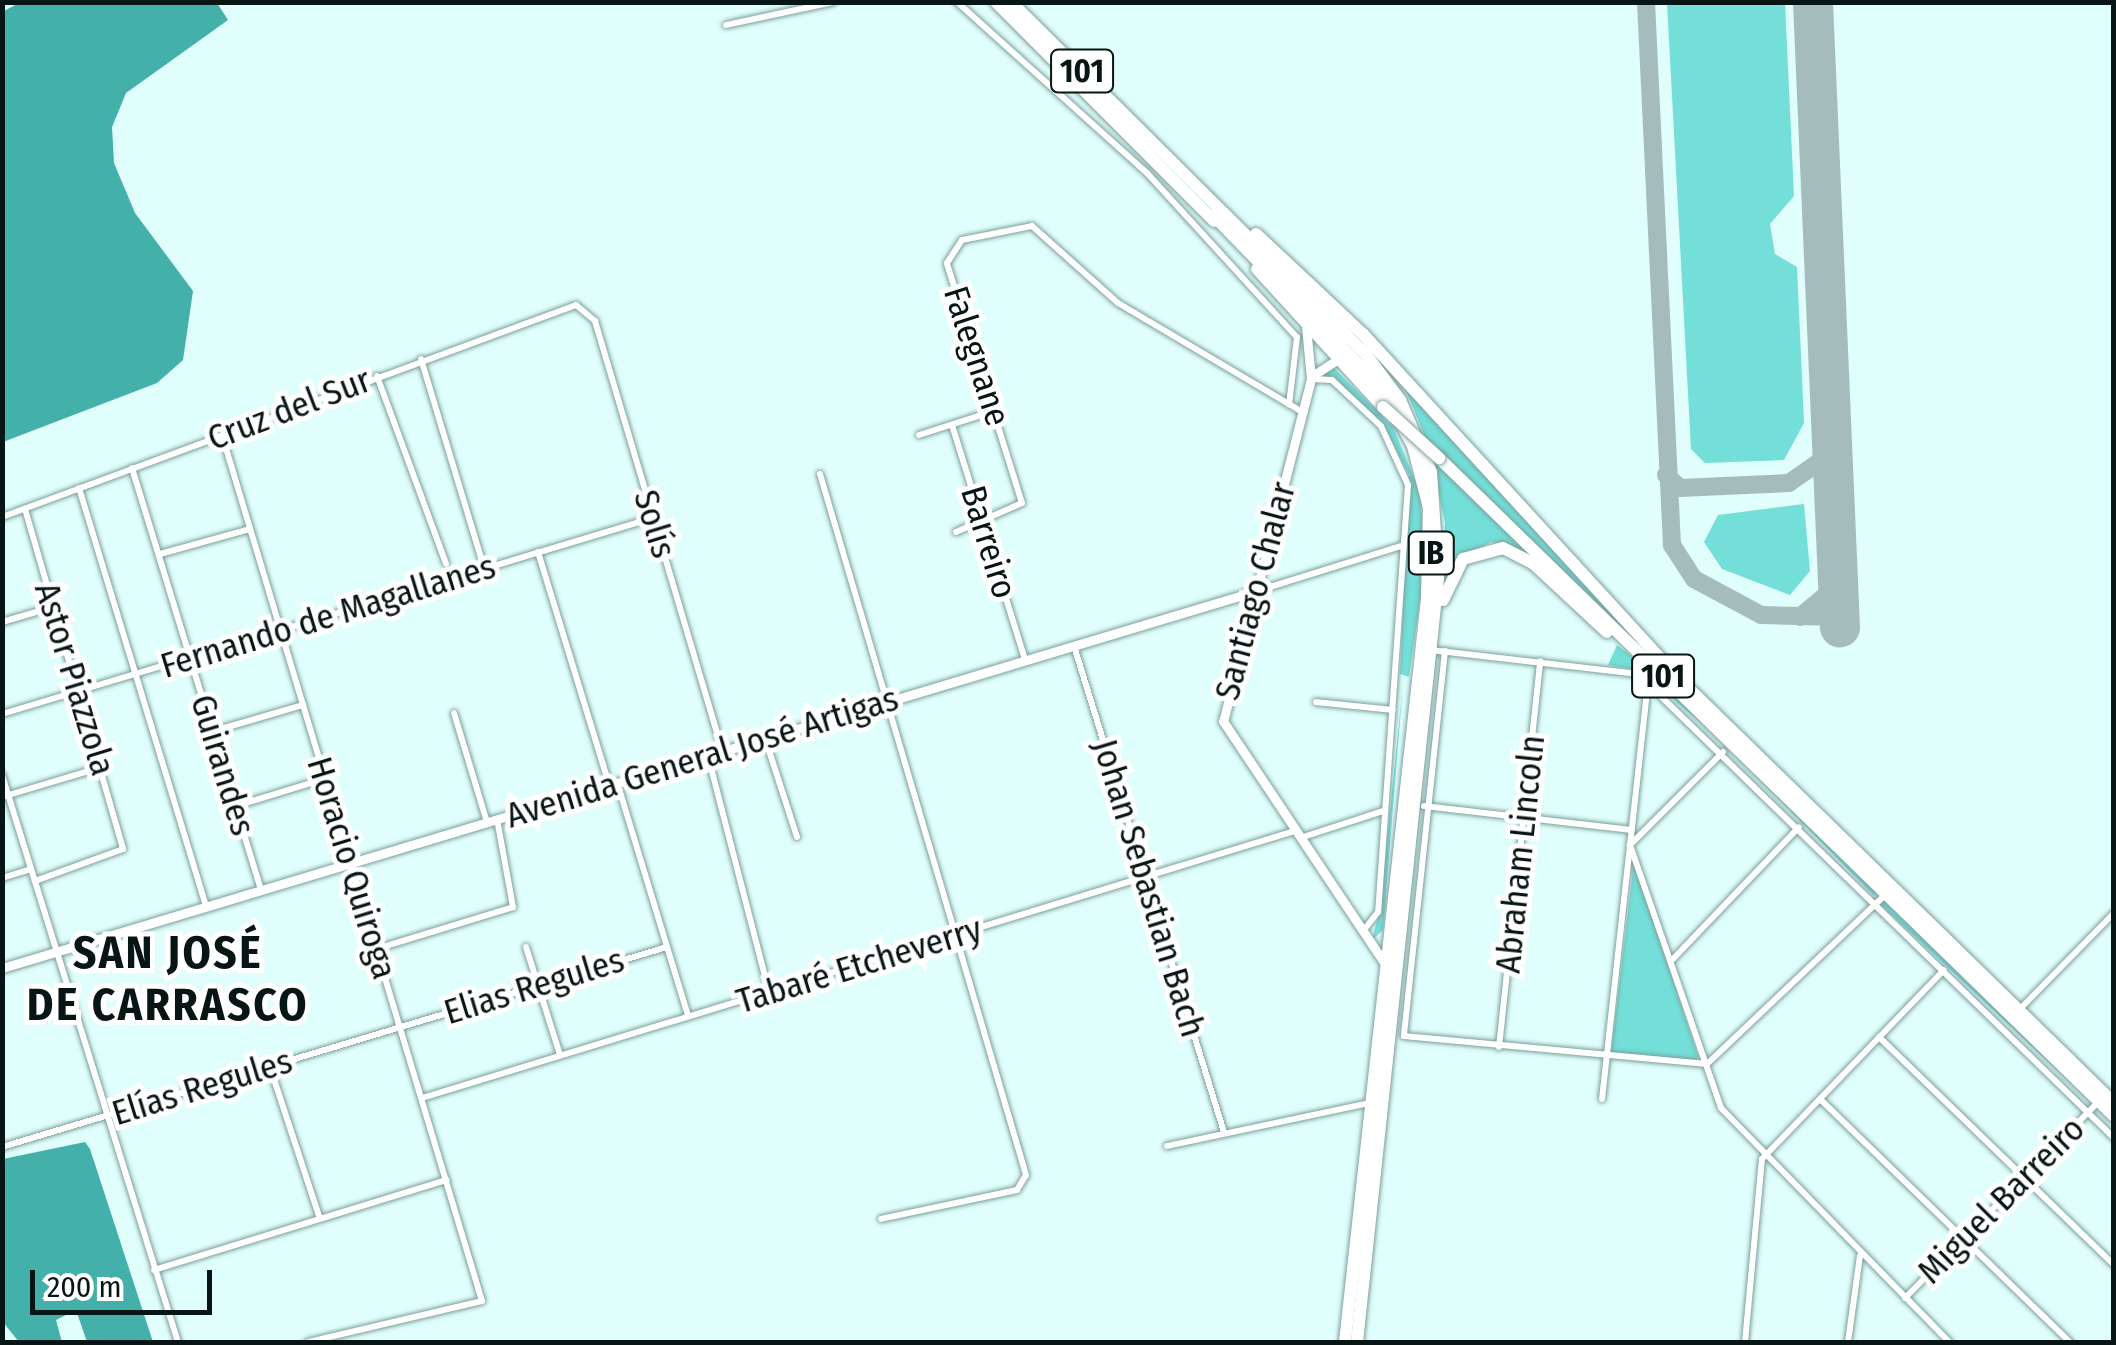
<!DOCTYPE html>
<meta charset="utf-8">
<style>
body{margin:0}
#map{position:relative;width:2116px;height:1345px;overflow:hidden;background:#e0fefc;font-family:"Fira Sans Condensed",sans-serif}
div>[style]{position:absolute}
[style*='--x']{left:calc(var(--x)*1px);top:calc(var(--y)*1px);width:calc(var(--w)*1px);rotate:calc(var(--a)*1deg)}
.green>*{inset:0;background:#73dfd8}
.water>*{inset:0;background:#43b0aa}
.taxiway>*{height:18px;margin:-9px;padding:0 9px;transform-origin:9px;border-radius:9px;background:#a4bdbc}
.runway>*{height:40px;margin:-20px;padding:0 20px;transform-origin:20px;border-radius:20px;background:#a4bdbc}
.roads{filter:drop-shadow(0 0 2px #7c9f9c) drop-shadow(0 0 2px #7c9f9c)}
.street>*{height:6px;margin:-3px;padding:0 3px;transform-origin:3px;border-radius:3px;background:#fff}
.secondary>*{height:9px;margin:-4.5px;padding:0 4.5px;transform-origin:4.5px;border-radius:4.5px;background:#fff}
.highway>*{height:12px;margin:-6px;padding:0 6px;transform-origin:6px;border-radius:6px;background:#fff}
.bridges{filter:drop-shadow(0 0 2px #7c9f9c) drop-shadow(0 0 2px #7c9f9c)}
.highway-bridge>*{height:12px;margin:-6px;padding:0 6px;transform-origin:6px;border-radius:6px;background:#fff}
span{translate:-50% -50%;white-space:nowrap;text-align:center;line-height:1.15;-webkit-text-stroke:10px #fff;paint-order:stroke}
.shield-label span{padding:2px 8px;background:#fff;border:2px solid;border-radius:8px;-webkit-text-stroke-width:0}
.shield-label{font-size:32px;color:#071514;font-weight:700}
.street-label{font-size:35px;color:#071514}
.district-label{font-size:45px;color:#071514;font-weight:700;letter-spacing:2.5px}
.frame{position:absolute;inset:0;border:5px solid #071514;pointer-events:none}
.scale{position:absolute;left:30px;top:1270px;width:182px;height:45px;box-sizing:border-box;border:5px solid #071514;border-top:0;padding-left:12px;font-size:30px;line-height:35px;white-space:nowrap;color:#071514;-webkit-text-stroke:8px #fff;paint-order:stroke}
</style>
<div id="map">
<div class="green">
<i style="clip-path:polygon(1667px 3px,1785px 3px,1794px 196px,1770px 224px,1775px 254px,1797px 267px,1804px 423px,1784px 460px,1705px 463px,1691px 449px)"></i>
<i style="clip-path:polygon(1334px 368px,1393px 427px,1420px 492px,1425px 566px,1409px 677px,1400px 674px,1409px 475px,1382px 422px,1322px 372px)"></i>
<i style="clip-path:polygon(1404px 386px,1649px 655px,1427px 441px)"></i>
<i style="clip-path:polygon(1431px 459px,1593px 612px,1512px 546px,1491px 542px,1458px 559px,1441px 587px,1445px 523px)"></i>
<i style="clip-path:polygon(1804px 504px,1810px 571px,1790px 595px,1722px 569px,1704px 542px,1718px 515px)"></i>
<i style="clip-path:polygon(1617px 645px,1641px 663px,1725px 743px,1639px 670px,1608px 665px)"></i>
<i style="clip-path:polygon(1403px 684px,1383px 930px,1372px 940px,1380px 908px)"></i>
<i style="clip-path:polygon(1732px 751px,1877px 893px,1874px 896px)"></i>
<i style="clip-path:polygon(1634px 861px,1698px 1056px,1695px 1063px,1611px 1053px)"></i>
<i style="clip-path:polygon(1884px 900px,2089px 1100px,1880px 904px)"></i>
</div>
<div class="water">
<i style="clip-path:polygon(21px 2px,217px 3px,228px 20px,126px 93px,112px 127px,114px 163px,135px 213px,193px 291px,183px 360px,157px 383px,3px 442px,2px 12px)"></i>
<i style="clip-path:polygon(85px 1142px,90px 1149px,153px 1342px,87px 1342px,76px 1310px,56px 1320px,62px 1342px,19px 1342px,3px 1322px,3px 1159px)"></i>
</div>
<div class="taxiway">
<i style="--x:1646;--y:2;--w:544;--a:87.26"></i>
<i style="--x:1672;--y:545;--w:40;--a:57.1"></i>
<i style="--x:1694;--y:579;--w:76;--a:28.2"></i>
<i style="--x:1761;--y:615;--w:79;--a:1.5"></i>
<i style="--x:1666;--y:475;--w:19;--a:43"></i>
<i style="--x:1680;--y:488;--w:109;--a:-2.6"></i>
<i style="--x:1789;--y:483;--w:39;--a:-35"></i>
<i style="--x:1821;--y:461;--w:34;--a:-73"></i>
<i style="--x:1800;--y:617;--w:39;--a:-40"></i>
<i style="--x:1830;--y:592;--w:35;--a:-78"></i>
</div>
<div class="runway">
<i style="--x:1813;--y:2;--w:626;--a:87.53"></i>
</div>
<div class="roads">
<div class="street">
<i style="--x:957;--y:2;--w:256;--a:42"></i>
<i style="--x:1147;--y:173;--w:222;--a:47.6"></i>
<i style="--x:1297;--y:337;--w:68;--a:96.7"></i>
<i style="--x:726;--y:25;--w:109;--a:-12.1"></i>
<i style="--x:421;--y:359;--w:218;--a:73.2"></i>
<i style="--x:377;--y:376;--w:200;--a:69.8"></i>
<i style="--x:1312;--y:379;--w:20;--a:3"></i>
<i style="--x:1332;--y:380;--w:67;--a:43.2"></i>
<i style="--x:1381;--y:426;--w:65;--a:65.4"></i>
<i style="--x:1408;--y:485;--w:428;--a:94"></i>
<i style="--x:1378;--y:912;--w:24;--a:128"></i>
<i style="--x:952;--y:425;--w:246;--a:72.7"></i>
<i style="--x:222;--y:435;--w:904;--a:73.29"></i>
<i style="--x:482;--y:1301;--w:179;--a:166.7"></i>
<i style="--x:919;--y:435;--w:79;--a:-17.7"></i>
<i style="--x:132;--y:468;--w:441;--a:73"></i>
<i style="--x:820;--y:474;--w:731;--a:73.62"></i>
<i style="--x:1026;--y:1175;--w:17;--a:121"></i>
<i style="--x:1017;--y:1190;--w:139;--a:168"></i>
<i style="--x:79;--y:488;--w:438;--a:73.1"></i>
<i style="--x:25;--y:509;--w:354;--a:73.9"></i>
<i style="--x:123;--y:849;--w:94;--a:160"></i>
<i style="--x:2;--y:517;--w:612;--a:-20.27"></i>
<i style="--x:576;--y:305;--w:25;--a:40"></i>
<i style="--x:595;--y:321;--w:448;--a:73.5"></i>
<i style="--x:956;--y:532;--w:72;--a:-23.7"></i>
<i style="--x:1022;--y:503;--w:251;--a:-107.4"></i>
<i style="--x:947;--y:263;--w:27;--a:-57"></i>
<i style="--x:962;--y:240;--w:71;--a:-11.3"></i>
<i style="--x:1032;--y:226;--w:115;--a:41.8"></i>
<i style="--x:1118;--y:303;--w:214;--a:30.6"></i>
<i style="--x:538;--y:552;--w:243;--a:73"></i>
<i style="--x:160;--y:554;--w:93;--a:-15.5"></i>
<i style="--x:1254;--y:592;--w:154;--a:-17.4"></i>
<i style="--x:2;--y:622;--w:53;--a:-16.4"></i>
<i style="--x:1074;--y:646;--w:509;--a:72.85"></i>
<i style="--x:1431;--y:650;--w:208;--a:6.6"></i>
<i style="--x:1638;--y:674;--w:665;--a:44.27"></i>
<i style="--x:1445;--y:651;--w:387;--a:96.1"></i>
<i style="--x:1404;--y:1036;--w:304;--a:5.3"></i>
<i style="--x:1707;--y:1064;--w:245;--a:-43.5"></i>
<i style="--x:1316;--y:702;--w:77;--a:5.9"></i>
<i style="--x:454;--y:713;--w:114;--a:73.2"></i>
<i style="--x:2;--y:714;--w:680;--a:-16.76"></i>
<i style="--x:214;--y:731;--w:93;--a:-16.3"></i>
<i style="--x:765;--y:738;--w:104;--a:72.1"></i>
<i style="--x:1723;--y:752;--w:132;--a:135"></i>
<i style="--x:1630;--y:845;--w:278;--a:70.9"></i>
<i style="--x:1721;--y:1108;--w:327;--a:45.7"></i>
<i style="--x:708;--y:756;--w:244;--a:75.5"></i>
<i style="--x:2;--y:775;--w:594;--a:72.76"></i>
<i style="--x:617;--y:782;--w:245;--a:73.1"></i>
<i style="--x:2;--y:797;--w:104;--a:-16.7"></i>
<i style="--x:236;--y:806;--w:92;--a:-17.1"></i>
<i style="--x:1424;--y:806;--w:209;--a:6.6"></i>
<i style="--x:1300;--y:838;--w:87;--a:-18"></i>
<i style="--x:2;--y:878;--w:30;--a:-17"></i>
<i style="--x:526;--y:947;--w:113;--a:72.5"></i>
<i style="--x:376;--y:949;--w:143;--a:-17"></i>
<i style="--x:513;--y:907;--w:89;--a:-100.3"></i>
<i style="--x:1673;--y:959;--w:182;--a:-46.3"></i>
<i style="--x:2020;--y:1009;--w:134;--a:-45.6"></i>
<i style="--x:1879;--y:1037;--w:327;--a:44.1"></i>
<i style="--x:1499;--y:1047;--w:388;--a:-83.9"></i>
<i style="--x:270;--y:1067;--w:160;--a:71.8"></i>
<i style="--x:422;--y:1098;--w:913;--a:-17.01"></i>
<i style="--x:1602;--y:1099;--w:419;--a:-83.7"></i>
<i style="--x:1820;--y:1099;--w:349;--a:44.2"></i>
<i style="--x:1167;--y:1146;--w:208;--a:-12"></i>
<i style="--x:2;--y:1147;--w:694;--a:-16.74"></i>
<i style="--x:154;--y:1270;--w:306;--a:-17.1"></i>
<i style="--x:1905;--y:1298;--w:275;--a:-45.4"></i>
<i style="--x:1745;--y:1342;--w:184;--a:-84.7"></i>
<i style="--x:1762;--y:1159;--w:262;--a:-46.1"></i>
<i style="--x:1848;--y:1342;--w:87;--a:-82.1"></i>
</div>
<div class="secondary">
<i style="--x:1306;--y:326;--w:53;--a:84.6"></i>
<i style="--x:1311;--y:379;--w:353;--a:104.4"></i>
<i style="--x:1223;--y:721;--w:296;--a:56.3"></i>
<i style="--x:1312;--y:376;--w:30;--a:-33"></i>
<i style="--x:2;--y:968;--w:1306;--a:-16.73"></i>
</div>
<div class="highway">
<i style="--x:996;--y:2;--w:309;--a:45.1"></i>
<i style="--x:1011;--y:2;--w:499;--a:44.8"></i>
<i style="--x:1365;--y:353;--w:59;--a:53.3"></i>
<i style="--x:1400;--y:400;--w:78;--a:66.7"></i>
<i style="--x:1431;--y:472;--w:106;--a:86.2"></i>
<i style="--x:1438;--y:578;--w:768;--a:96.05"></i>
<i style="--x:1213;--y:215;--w:240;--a:45.7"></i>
<i style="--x:1381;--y:387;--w:67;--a:61.5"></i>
<i style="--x:1413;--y:446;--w:64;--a:75.5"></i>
<i style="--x:1429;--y:508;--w:91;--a:91.3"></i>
<i style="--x:1427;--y:599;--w:748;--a:96.3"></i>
<i style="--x:1256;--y:234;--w:146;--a:43.1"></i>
<i style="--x:1363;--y:334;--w:468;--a:47.5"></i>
<i style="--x:1679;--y:679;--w:607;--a:44.27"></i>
<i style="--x:1257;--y:269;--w:187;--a:47.6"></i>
<i style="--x:1439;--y:458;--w:943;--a:44.27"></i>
<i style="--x:1443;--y:600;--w:46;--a:-64"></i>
<i style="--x:1463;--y:559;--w:41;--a:-15.4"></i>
<i style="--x:1503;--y:548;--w:34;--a:27"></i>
<i style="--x:1533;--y:563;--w:101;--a:43"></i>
</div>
</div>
<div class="bridges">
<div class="highway-bridge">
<i style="--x:1383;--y:407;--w:76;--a:42.3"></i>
</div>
</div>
<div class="shield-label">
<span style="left:1082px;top:71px">101</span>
<span style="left:1431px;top:553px">IB</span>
<span style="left:1663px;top:676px">101</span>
</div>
<div class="street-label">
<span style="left:977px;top:356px;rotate:72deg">Falegnane</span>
<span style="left:289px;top:409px;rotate:-21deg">Cruz del Sur</span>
<span style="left:655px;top:524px;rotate:73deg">Solís</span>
<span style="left:989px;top:542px;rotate:73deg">Barreiro</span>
<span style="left:1255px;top:591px;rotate:-75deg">Santiago Chalar</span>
<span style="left:328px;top:616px;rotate:-17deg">Fernando de Magallanes</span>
<span style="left:75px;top:679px;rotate:73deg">Astor Piazzola</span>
<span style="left:702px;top:757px;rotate:-17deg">Avenida General José Artigas</span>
<span style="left:223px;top:765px;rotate:73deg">Guirandes</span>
<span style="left:1520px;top:854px;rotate:-84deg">Abraham Lincoln</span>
<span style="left:352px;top:868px;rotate:73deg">Horacio Quiroga</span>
<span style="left:1149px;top:888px;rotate:73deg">Johan Sebastian Bach</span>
<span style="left:859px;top:965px;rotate:-17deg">Tabaré Etcheverry</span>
<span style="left:534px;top:986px;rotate:-17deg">Elias Regules</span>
<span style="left:202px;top:1087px;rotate:-17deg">Elías Regules</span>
<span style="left:2001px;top:1200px;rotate:-45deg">Miguel Barreiro</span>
</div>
<div class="district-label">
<span style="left:168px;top:980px">SAN JOSÉ<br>DE CARRASCO</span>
</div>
<div class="frame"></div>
<div class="scale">200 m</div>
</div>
